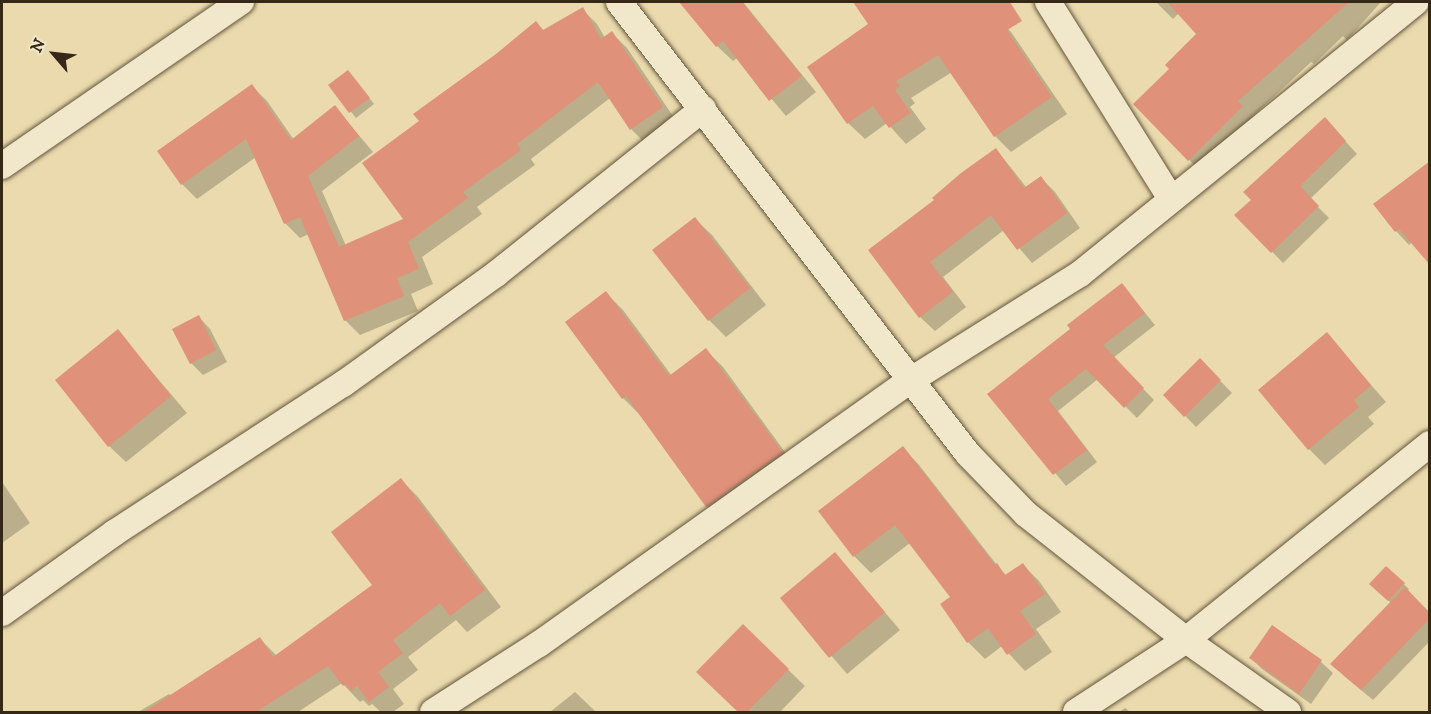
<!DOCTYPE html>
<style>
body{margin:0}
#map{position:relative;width:1431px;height:714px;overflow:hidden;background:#eadaad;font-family:"IM FELL DW Pica",serif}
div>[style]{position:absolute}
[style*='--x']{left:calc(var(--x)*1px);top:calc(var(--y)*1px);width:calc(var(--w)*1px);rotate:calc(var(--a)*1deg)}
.shadow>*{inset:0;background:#0003}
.building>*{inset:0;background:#df917a}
.roads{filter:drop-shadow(0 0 2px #63543c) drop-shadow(0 0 2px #63543c)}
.minor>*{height:26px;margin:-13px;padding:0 13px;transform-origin:13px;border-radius:13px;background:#f1e7ca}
span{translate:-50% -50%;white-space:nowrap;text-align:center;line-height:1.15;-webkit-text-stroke:6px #f1e7ca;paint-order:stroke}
.frame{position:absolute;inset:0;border:3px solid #362816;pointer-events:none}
.north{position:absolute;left:24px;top:24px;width:60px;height:60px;-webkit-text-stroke:4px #f1e7ca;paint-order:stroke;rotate:298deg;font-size:16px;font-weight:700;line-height:24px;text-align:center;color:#362816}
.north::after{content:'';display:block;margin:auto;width:21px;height:27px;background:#362816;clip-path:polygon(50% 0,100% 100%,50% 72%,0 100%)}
</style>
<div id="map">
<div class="shadow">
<i style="clip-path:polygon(681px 2px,743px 2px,816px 92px,786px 116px,737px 58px,733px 61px,717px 46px)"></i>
<i style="clip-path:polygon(855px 2px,979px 2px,990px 19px,995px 15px,1011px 32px,1067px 114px,1011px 152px,995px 136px,952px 72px,911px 98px,915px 103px,910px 107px,926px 129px,906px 144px,887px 123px,865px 139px,848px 123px,828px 94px,870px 24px)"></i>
<i style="clip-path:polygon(1156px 2px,1381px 2px,1347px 40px,1343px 36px,1314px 64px,1311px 62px,1252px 117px,1257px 122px,1204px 175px,1135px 104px,1171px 69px,1198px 34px,1179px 13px,1173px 19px)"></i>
<i style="clip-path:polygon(582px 9px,597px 24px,605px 38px,612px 33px,627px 48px,677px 122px,646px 144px,631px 129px,610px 98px,531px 159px,535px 165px,477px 207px,482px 214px,422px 257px,433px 284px,411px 294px,418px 311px,360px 335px,345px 320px,309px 234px,300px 238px,285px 223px,256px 157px,197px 199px,182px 184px,252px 86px,267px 101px,294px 140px,335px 107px,373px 152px,322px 191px,346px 246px,405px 220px,421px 122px,536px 23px,544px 31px)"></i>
<i style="clip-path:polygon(353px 77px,374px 104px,356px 118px,330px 86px)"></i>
<i style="clip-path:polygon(1336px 131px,1357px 154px,1310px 199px,1329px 218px,1283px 263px,1237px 215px)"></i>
<i style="clip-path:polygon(996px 149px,1027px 188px,1041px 178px,1055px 192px,1080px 228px,1032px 263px,1004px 230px,943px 277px,966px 307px,935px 331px,920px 317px,936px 200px)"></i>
<i style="clip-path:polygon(1430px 163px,1412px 242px,1409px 245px,1396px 231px)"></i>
<i style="clip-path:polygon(695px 219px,712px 235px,766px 305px,726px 337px,709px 320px)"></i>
<i style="clip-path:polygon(1122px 285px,1155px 325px,1113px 358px,1154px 400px,1137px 418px,1098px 379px,1058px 411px,1097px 462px,1066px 486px,990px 394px,1072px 329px)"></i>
<i style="clip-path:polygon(606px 293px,623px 310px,672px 376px,706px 350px,723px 367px,798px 470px,724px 523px,707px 506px,640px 415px,623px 398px)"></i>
<i style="clip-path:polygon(199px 317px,210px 329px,227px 362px,203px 375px,191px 363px)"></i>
<i style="clip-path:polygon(117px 331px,187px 413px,126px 462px,109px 446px)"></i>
<i style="clip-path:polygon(1327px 335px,1386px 402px,1368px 417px,1374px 424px,1325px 465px,1309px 449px)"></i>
<i style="clip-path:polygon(1200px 360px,1232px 393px,1196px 427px,1165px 395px)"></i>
<i style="clip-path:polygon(903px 448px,919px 465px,1000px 569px,1007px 576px,1023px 565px,1039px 581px,1061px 612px,1036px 629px,1052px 652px,1025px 671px,1002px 646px,985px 659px,968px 642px,952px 597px,910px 543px,871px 573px,854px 556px,821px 512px)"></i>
<i style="clip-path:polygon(401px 480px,418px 497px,501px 607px,467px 632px,456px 620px,408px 657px,418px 670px,393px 689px,404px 704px,393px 712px,381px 712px,372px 704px,369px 706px,363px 700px,360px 702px,342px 683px,298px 712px,138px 712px,169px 694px,172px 696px,260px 639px,277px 656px,374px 585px)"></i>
<i style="clip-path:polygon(2px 482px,30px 523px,2px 543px)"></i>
<i style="clip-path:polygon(835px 554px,900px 630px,847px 674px,782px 598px)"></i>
<i style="clip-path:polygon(1386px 568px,1409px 589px,1407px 592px,1430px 615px,1430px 641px,1373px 700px,1343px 675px,1391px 603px,1372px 584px)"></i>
<i style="clip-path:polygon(743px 626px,805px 686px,780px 712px,740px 712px,698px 672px)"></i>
<i style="clip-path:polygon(1272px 627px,1321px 662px,1333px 673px,1311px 704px,1262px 669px,1251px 658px)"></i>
<i style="clip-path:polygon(575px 692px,596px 712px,550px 712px)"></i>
<i style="clip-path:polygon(1125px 708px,1130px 712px,1119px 712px)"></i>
</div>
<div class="building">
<i style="clip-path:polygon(679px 2px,742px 2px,802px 76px,769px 101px,723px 41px,716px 47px)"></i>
<i style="clip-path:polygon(853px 2px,1010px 2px,1022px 21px,1007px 30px,1052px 97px,994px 137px,938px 55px,896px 81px,900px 86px,895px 90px,911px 113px,889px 128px,873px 106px,847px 124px,807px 67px,868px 24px)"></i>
<i style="clip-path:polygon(1167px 2px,1349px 2px,1238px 101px,1243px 106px,1188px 161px,1133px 104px,1169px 69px,1165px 65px,1196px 34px)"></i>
<i style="clip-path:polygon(583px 7px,601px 39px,612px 31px,663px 107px,630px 130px,598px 82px,517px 144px,521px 150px,463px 192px,468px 198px,408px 242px,419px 269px,397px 278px,404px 296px,344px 321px,300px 217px,284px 224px,246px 139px,181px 185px,157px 151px,252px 84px,291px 140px,335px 105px,359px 136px,308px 176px,339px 247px,403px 219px,362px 163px,419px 121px,413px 114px,496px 54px,536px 21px,543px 30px)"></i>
<i style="clip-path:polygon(348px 70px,370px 98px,349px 113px,328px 85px)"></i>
<i style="clip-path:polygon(1325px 117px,1346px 141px,1300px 186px,1319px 206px,1271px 253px,1234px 215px,1251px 200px,1243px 192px)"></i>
<i style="clip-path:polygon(996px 148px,1024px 188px,1041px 176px,1067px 213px,1017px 250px,991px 215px,930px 262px,953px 292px,919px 318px,868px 250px,934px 200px,932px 198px,961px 173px)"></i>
<i style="clip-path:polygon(1430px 161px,1430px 265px,1399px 229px,1395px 232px,1373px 204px)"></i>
<i style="clip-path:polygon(695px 217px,750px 288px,708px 321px,652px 250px)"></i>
<i style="clip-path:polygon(1122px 283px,1145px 313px,1103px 345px,1144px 388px,1124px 408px,1086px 369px,1048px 399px,1087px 450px,1053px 475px,987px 394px,1070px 329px,1067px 325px)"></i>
<i style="clip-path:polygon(606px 291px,669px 376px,706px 348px,783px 453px,706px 507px,626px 396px,622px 399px,565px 322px)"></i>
<i style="clip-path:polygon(199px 315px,216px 350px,190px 364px,172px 329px)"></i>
<i style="clip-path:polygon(118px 329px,171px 396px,108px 447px,55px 380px)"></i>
<i style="clip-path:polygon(1327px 332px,1371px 385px,1354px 400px,1359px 407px,1308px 450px,1258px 390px)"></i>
<i style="clip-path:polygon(1200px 358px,1221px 380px,1184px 417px,1163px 395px)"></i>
<i style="clip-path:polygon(903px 446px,995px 565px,997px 563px,1005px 575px,1023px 563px,1045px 594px,1020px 611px,1036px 634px,1007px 655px,988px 628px,967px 643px,940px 604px,950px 597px,895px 525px,853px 557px,818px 511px)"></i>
<i style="clip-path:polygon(401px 478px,485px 590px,450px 616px,440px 603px,393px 640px,403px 653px,378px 672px,389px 687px,369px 702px,357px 686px,351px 691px,346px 684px,343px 686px,328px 666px,256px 712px,144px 712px,260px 637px,273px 657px,372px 585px,331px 532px)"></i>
<i style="clip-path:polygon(835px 552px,885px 612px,829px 658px,780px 598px)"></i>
<i style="clip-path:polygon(1386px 566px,1405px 583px,1388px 601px,1369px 584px)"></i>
<i style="clip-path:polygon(1405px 587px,1430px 613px,1430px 618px,1361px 690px,1330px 664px)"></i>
<i style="clip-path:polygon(743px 624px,789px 669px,747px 712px,738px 712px,696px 672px)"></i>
<i style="clip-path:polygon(1272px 625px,1322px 660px,1299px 694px,1249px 658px)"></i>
</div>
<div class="roads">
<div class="minor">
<i style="--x:619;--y:2;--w:571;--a:52.33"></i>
<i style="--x:968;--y:454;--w:83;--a:46"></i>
<i style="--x:1026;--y:514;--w:204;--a:38.2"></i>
<i style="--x:1186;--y:640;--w:125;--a:35.2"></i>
<i style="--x:1048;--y:2;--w:232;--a:58"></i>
<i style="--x:2;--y:166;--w:290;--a:-34.5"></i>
<i style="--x:2;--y:613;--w:138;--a:-35.5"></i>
<i style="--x:114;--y:533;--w:273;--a:-33.1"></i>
<i style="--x:343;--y:384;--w:188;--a:-35.7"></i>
<i style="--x:496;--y:274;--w:265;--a:-38.6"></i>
<i style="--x:433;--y:712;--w:126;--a:-32.7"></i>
<i style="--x:539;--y:644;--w:456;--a:-35.4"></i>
<i style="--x:911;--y:380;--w:199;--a:-32.1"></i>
<i style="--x:1080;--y:274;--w:432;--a:-39"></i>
<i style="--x:1076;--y:712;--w:131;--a:-33.2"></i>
<i style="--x:1186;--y:640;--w:313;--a:-38.8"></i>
</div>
</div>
<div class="frame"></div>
<div class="north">N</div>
</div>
